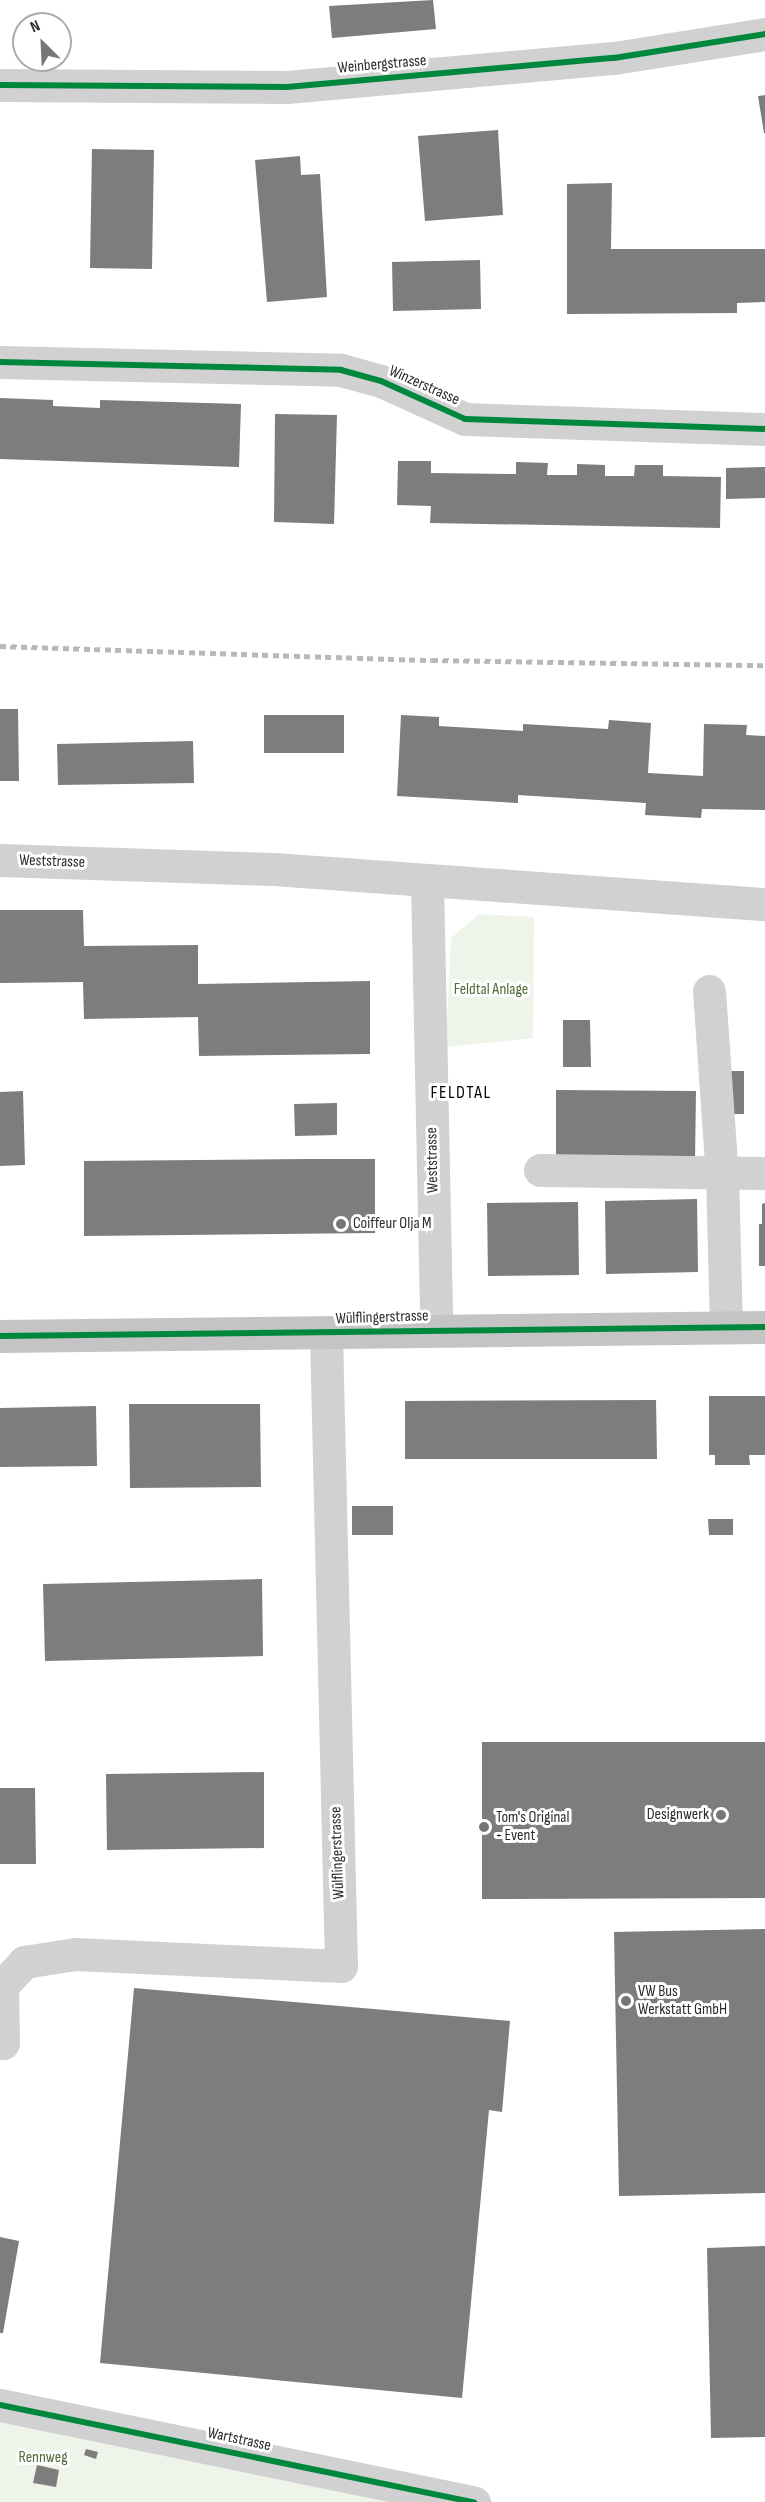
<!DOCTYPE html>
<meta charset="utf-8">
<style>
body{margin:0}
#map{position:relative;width:765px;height:2502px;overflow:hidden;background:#fff;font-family:"Sofia Sans Condensed",sans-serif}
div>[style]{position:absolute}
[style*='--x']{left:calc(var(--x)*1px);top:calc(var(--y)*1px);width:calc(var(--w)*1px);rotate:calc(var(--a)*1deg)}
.green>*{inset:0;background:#eef4ea}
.building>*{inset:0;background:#7d7d7d}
.minor>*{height:33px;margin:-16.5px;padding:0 16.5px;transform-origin:16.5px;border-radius:16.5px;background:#d1d1d1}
.major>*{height:33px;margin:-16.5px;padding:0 16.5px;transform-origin:16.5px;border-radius:16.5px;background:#c4c4c4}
.rail>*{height:4.5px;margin-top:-2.25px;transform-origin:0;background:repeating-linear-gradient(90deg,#b8b8b8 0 6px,transparent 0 10.5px)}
.cycleway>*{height:6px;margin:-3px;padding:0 3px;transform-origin:3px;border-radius:3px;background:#00873e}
.dots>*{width:16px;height:16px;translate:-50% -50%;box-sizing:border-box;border:3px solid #fff;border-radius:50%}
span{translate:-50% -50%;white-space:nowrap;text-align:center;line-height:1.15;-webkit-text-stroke:6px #fff;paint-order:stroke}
.street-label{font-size:16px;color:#2c2c2c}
.park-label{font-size:16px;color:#4d6a37}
.poi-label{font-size:16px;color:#2c2c2c}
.left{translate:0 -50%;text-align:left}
.right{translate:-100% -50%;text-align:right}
.neighbourhood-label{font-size:18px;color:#000;letter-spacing:1.5px}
.north{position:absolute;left:12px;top:12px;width:60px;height:60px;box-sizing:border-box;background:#fff;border:2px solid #ababab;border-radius:50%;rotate:336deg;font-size:16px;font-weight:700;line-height:24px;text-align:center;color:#2c2c2c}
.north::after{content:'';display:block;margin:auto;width:21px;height:27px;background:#767676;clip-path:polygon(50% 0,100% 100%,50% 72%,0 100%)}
</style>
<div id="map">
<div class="green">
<i style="clip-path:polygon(479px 914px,534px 917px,533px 1038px,446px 1047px,451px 938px)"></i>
<i style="clip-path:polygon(0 2405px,474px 2502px,0 2502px)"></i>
</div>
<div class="building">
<i style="clip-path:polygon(433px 0,436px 29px,332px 38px,329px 6px)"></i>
<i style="clip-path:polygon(765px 95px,765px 133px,764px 133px,758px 96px)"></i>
<i style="clip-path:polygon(498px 130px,503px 215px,425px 221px,418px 136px)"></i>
<i style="clip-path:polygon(92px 149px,154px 150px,152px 269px,90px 268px)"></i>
<i style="clip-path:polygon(300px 156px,301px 175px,320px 174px,327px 297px,267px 302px,255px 160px)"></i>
<i style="clip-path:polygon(612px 183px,611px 249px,765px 249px,765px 302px,737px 303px,737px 313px,567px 314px,567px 184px)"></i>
<i style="clip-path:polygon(480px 260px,481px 309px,393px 311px,392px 262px)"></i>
<i style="clip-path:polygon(0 398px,53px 400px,53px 406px,100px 408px,100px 400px,241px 404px,239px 467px,0 459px)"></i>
<i style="clip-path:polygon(275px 414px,337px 415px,334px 524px,274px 522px)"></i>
<i style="clip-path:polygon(398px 461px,431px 461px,431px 473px,516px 474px,516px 462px,548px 463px,547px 475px,577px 475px,577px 464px,605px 465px,605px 476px,634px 476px,635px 465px,663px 465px,663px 476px,721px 477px,720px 528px,430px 523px,431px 506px,397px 505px)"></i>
<i style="clip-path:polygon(765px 467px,765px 498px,726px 499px,726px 468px)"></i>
<i style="clip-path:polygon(0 709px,18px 709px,19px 781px,0 781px)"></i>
<i style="clip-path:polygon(264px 715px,344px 715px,344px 753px,264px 753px)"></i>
<i style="clip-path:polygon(401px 715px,439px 717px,439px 726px,523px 731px,523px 724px,608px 729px,609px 720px,651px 723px,648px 773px,703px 776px,704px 724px,747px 725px,746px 735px,765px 736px,765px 810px,702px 809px,701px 818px,645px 815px,646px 803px,518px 795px,518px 803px,397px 796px)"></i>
<i style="clip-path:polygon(193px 741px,194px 783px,58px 785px,57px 744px)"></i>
<i style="clip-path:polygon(0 910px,83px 910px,84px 946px,198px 945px,198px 984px,370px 981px,370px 1054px,199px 1056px,198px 1017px,84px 1019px,83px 982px,0 983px)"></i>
<i style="clip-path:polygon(563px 1020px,590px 1020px,591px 1067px,563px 1067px)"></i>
<i style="clip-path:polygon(725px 1071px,744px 1071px,744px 1114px,725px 1114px)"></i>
<i style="clip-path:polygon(556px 1090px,696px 1091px,695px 1161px,556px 1161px)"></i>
<i style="clip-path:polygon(23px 1091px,25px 1165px,0 1166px,0 1092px)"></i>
<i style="clip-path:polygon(337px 1103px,337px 1135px,295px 1136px,294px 1104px)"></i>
<i style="clip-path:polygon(307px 1159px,375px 1159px,375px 1233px,84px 1236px,84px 1161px)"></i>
<i style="clip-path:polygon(697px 1199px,698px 1272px,606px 1274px,605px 1201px)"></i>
<i style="clip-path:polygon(578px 1202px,579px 1275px,488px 1276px,487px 1203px)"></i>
<i style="clip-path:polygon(765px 1203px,765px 1266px,759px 1266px,759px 1224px,762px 1224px,762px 1204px)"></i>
<i style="clip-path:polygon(709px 1396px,765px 1396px,765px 1455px,749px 1455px,750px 1465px,715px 1465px,715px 1455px,709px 1455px)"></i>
<i style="clip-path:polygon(656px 1400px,657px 1459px,405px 1459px,405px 1401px)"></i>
<i style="clip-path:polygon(129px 1404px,260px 1404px,261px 1487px,130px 1488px)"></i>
<i style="clip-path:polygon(96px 1406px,97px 1466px,0 1467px,0 1408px)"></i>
<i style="clip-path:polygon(352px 1506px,393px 1506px,393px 1535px,352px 1535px)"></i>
<i style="clip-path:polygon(708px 1519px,733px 1519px,733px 1535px,709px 1535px)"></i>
<i style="clip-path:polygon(262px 1579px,263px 1656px,45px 1661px,43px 1584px)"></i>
<i style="clip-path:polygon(482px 1742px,765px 1742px,765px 1898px,482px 1899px)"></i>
<i style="clip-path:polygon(264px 1772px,264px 1848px,107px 1850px,106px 1774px)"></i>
<i style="clip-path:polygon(0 1788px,35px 1788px,36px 1864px,0 1864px)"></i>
<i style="clip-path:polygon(765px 1929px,765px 2193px,619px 2196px,614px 1932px)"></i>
<i style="clip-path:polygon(134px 1988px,510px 2021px,502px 2112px,489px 2110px,462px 2398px,100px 2363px)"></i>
<i style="clip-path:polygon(0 2237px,19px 2241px,3px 2333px,0 2333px)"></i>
<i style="clip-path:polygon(765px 2246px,765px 2437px,711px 2438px,707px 2248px)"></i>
<i style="clip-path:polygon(86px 2449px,98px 2452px,96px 2459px,84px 2455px)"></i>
<i style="clip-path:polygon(37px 2465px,59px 2470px,56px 2487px,33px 2483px)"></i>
</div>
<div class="minor">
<i style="--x:0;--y:85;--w:287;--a:0.4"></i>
<i style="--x:287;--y:87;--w:328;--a:-5.1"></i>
<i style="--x:614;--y:58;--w:153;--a:-9"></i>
<i style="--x:0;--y:362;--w:341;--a:1.3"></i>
<i style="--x:341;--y:370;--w:41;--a:15.4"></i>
<i style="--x:381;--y:381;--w:92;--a:24.3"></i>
<i style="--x:465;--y:419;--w:300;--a:1.9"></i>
<i style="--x:0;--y:860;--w:274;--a:1.9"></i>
<i style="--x:274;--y:869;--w:492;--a:4.1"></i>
<i style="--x:427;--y:882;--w:447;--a:88.8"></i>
<i style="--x:709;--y:991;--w:184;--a:86"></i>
<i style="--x:722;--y:1175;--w:152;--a:88.5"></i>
<i style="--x:540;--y:1170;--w:225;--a:0.8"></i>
<i style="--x:3;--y:2043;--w:57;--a:-91"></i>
<i style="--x:2;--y:1986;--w:33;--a:-47"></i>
<i style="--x:24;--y:1962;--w:52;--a:-8.9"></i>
<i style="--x:75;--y:1954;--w:266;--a:2.6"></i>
<i style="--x:341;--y:1966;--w:633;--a:-91.36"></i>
<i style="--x:0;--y:2405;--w:484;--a:11.6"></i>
</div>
<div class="major">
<i style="--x:0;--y:1336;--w:765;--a:-0.67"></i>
</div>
<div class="rail">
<i style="--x:0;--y:646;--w:432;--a:1.9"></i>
<i style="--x:432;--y:660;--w:333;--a:0.9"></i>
</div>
<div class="cycleway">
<i style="--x:0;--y:85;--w:287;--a:0.4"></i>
<i style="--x:287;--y:87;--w:328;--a:-5.1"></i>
<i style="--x:614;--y:58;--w:153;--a:-9"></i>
<i style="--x:0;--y:362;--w:341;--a:1.3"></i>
<i style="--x:341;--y:370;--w:41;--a:15.4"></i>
<i style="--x:381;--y:381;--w:92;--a:24.3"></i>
<i style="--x:465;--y:419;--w:300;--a:1.9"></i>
<i style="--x:0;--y:1336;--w:765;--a:-0.67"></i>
<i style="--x:0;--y:2405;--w:484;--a:11.6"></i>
</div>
<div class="dots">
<i style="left:341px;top:1224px;background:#767676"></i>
<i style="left:721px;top:1815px;background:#767676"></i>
<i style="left:484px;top:1827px;background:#767676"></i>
<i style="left:626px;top:2001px;background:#767676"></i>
</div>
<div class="street-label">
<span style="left:382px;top:65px;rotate:-5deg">Weinbergstrasse</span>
<span style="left:424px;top:386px;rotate:24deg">Winzerstrasse</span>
<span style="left:52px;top:862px;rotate:2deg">Weststrasse</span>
<span style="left:433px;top:1160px;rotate:-91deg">Weststrasse</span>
<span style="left:382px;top:1318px;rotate:-2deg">Wülflingerstrasse</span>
<span style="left:338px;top:1853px;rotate:-92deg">Wülflingerstrasse</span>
<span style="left:239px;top:2440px;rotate:12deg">Wartstrasse</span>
</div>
<div class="park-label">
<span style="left:491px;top:990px">Feldtal Anlage</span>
<span style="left:43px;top:2458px">Rennweg</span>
</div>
<div class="poi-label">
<span class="left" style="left:353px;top:1224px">Coiffeur Olja M</span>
<span class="right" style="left:709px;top:1815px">Designwerk</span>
<span class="left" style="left:496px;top:1827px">Tom's Original<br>- Event</span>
<span class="left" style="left:638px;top:2001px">VW Bus<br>Werkstatt GmbH</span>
</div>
<div class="neighbourhood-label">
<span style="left:461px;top:1093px">FELDTAL</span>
</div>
<div class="north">N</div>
</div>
